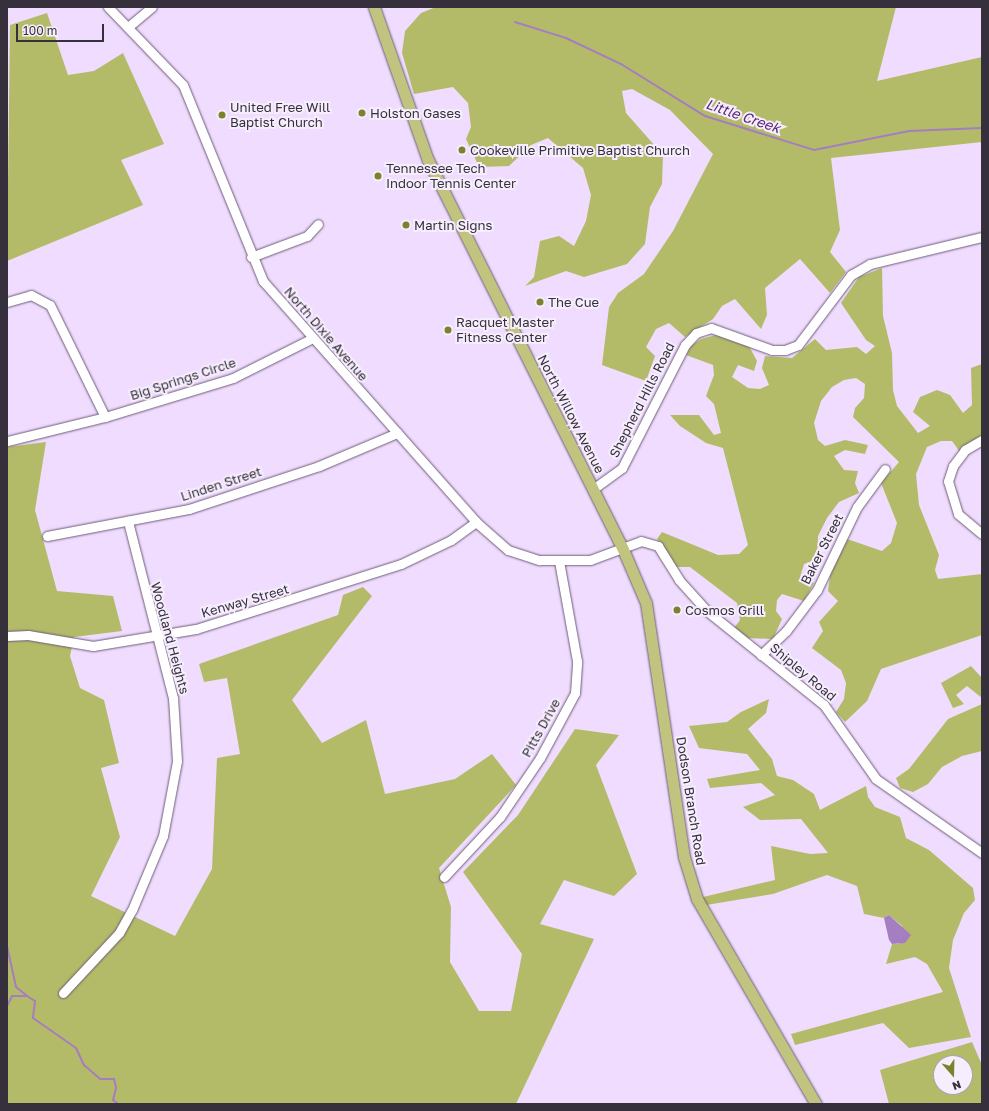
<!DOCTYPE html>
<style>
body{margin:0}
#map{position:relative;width:989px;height:1111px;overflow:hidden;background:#efdcfe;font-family:"Golos Text",sans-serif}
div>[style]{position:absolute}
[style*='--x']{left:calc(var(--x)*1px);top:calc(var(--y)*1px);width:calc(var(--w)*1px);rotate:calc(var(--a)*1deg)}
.forest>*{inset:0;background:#b4bb68}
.water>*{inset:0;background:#a57dc1}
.stream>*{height:2px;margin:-1px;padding:0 1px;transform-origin:1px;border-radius:1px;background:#a57dc1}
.roads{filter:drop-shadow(0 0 1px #6d5c79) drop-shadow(0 0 1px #6d5c79)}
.minor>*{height:9px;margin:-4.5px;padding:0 4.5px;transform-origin:4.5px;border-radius:4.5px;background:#fff}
.major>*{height:11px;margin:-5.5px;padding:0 5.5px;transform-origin:5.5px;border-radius:5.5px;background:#c0c47e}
.dots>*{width:11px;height:11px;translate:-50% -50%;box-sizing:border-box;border:2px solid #f6eefc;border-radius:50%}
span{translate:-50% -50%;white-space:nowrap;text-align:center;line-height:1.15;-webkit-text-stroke:4px #f6eefc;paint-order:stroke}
.poi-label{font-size:13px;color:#362f3c}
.left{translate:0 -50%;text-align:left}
.street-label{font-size:13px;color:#362f3c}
.water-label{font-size:14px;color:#5b2879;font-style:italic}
.frame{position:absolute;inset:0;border:8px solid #362f3c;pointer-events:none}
.north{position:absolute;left:933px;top:1055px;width:40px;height:40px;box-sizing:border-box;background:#f6eefc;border:1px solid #a9a2af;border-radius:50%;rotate:160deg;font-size:11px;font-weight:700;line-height:16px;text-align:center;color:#362f3c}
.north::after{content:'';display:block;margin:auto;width:14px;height:18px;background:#7b812c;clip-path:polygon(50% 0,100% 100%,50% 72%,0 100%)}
.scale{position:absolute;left:16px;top:24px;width:88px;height:18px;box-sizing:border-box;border:2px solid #362f3c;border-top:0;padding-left:5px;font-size:12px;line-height:14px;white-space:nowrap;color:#362f3c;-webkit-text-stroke:3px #f6eefc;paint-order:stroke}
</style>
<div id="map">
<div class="forest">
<i style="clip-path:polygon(436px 7px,896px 7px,877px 81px,982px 57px,982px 142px,831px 158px,840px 230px,830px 252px,846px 272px,830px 293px,800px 259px,765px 288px,767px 315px,761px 329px,735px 299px,722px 306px,713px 319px,685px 337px,669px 323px,656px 329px,646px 347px,655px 356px,646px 381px,602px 365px,609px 307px,618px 293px,644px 274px,673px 231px,713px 154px,670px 110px,632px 89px,622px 91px,626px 113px,663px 155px,662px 184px,650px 207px,645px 244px,627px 264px,584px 277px,566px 271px,525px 286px,534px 277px,540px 241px,559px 236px,574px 246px,586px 221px,591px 195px,583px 168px,548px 138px,531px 145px,509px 166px,479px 167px,466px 139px,471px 127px,468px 103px,453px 87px,414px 94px,402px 53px,405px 31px,421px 13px)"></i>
<i style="clip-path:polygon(47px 13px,68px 75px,94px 71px,123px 53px,164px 144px,121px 160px,143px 205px,7px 261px,10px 25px)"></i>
<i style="clip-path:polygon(882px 268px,883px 316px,892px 353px,893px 390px,897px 406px,918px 433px,930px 426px,913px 412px,920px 397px,937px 390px,950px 395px,963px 413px,972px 405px,971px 368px,982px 364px,982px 438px,960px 452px,952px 441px,941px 441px,927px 447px,916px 474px,919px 505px,939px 555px,935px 570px,938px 579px,982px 574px,982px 635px,881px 669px,867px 701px,845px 722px,836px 712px,844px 699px,846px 683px,841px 670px,812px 648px,823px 631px,819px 622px,838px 601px,828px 591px,831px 569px,847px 539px,882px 551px,891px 543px,897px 523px,881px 483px,899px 462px,853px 417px,855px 408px,864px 398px,865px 384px,856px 378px,844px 380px,832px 387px,821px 401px,814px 423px,818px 440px,825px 446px,845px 440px,868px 445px,865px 454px,845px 450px,834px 456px,844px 470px,858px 471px,855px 483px,859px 493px,839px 502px,827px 518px,818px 536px,817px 559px,804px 564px,800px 577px,814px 583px,804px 601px,782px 594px,777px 600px,776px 611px,782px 619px,773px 639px,746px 638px,734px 628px,740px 620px,737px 603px,690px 567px,676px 567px,657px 539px,662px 532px,718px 555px,739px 554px,748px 545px,723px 448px,706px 443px,680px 426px,670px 415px,699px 415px,714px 435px,721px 433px,714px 404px,706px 396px,714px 375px,713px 365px,686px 355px,691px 346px,701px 339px,716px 335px,749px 346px,757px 361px,754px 371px,738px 365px,732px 377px,748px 388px,760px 389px,769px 385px,762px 368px,765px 356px,792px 358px,815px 339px,826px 350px,857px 347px,866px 354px,875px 346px,866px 340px,841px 303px,859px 277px)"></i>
<i style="clip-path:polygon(46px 442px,35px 510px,57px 591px,113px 596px,122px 631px,74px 637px,70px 656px,80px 688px,104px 700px,119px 763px,101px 768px,120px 837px,91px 896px,175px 936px,212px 869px,217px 758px,240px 754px,227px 678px,204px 682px,199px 664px,338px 615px,343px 595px,363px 587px,372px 596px,292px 700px,322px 743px,366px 720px,385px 794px,455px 779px,492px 754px,516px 785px,439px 868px,451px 907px,450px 962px,479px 1011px,511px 1011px,522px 954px,463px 872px,518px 815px,575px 729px,619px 735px,596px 765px,637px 874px,614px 896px,564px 880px,540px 924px,594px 939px,516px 1104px,7px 1104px,7px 447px)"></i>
<i style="clip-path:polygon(971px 666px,982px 678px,982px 698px,967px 686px,956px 695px,964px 704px,953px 708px,941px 683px)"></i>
<i style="clip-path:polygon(769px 699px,766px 713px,748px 729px,772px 759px,777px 776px,793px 780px,814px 794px,820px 810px,866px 786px,868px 797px,875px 807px,900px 817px,906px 838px,929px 850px,973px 888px,975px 900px,964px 913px,953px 940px,949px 968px,971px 1037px,909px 1048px,883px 1023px,795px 1045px,791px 1034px,943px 992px,927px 964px,915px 957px,886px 964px,892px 944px,899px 944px,902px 926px,889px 915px,884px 918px,864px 914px,857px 886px,827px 875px,773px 894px,706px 905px,703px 897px,775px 880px,771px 846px,810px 854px,828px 853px,801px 819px,760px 820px,743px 807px,775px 795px,761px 783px,710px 788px,707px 779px,760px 770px,747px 754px,699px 748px,689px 726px,727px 722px,741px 712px)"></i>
<i style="clip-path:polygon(982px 704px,982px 751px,962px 756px,942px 767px,928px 784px,913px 792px,900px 788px,896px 778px,909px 769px,948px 719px)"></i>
<i style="clip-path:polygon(evenodd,972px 1042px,982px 1065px,982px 1104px,889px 1104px,880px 1070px,972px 1042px,941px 1063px,965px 1063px,965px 1087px,941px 1087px,941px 1063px)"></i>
</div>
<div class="water">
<i style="clip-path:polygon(889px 915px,911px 935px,905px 943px,892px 944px,889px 940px,884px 918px)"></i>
</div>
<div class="stream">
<i style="--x:515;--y:22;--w:53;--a:17.4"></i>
<i style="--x:566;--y:38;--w:61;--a:25.3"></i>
<i style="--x:621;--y:64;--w:99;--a:31.8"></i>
<i style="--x:705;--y:116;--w:114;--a:17.3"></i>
<i style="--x:814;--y:150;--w:97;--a:-11.3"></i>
<i style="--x:909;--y:131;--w:73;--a:-2.4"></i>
<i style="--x:7;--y:946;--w:42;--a:77.6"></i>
<i style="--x:16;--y:987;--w:14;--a:39"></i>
<i style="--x:7;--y:1006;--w:11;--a:-63"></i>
<i style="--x:12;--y:996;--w:15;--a:0"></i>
<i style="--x:27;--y:996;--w:9;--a:32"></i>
<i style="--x:35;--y:1001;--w:17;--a:97"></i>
<i style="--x:33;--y:1018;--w:52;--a:34.9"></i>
<i style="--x:76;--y:1048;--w:19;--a:65"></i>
<i style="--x:84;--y:1065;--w:21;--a:41"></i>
<i style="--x:100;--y:1079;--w:14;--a:0"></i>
<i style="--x:114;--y:1079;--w:9;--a:77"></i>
<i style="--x:116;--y:1088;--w:12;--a:104"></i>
<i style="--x:113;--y:1100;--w:6;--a:39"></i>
</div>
<div class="roads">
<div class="minor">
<i style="--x:108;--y:7;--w:108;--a:46.1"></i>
<i style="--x:183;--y:85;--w:212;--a:67.8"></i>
<i style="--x:263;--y:281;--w:322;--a:48.5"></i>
<i style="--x:476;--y:522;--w:43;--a:41.2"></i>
<i style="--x:508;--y:550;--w:33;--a:18"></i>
<i style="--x:539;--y:560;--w:51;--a:0"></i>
<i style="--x:590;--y:560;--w:54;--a:-20.4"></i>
<i style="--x:641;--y:541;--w:18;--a:16"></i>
<i style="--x:658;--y:546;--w:40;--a:58"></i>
<i style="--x:679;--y:580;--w:42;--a:47.9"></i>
<i style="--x:707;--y:611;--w:150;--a:38.8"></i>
<i style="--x:824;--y:705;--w:90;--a:54.9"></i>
<i style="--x:876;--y:779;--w:129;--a:34.9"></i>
<i style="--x:128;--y:27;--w:31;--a:-40"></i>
<i style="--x:251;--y:257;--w:60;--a:-20.6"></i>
<i style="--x:307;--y:236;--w:16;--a:-47"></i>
<i style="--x:7;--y:302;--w:25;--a:-16"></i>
<i style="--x:31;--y:295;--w:21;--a:28"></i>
<i style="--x:50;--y:305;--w:125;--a:63.8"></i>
<i style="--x:105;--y:417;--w:101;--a:166.2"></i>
<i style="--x:105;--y:417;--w:134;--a:-16.9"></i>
<i style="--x:233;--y:378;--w:87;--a:-26.6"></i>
<i style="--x:982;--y:440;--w:20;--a:150"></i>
<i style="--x:965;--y:450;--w:20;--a:127"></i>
<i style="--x:953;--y:466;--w:16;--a:108"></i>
<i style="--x:948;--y:481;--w:34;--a:73"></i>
<i style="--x:958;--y:514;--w:31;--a:40"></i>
<i style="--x:593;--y:489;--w:36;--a:-36"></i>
<i style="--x:622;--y:468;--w:138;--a:-62.9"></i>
<i style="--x:685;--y:345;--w:16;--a:-47"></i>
<i style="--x:696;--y:333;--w:16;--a:-18"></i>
<i style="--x:711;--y:328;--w:65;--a:19.8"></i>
<i style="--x:772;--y:350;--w:13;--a:0"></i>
<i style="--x:785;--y:350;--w:14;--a:-21"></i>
<i style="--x:798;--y:345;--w:88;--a:-52.9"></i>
<i style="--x:851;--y:275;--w:22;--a:-30"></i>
<i style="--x:870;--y:264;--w:115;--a:-13.6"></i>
<i style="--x:47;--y:536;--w:145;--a:-10.8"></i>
<i style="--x:189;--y:509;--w:137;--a:-18.3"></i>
<i style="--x:319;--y:466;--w:85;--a:-22.9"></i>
<i style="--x:7;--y:636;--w:21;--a:-3"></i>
<i style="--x:28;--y:635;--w:66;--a:9.6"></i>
<i style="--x:93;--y:646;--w:104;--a:-9.4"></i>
<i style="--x:196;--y:629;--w:215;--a:-17.6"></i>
<i style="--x:401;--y:564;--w:55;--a:-25.6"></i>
<i style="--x:451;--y:540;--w:31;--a:-36"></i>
<i style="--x:761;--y:655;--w:35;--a:-44"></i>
<i style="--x:786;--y:631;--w:51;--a:-52.9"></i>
<i style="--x:817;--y:590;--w:92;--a:-64.3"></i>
<i style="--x:857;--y:507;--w:47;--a:-53.6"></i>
<i style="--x:444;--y:877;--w:82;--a:-47"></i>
<i style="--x:500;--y:817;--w:71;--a:-55.9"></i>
<i style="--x:540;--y:758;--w:74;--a:-61.7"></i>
<i style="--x:575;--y:693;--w:32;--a:-86"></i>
<i style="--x:577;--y:661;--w:102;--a:-100.2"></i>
<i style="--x:63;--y:993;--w:82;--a:-47"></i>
<i style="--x:119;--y:933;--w:26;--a:-61"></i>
<i style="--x:132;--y:910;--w:80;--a:-67.3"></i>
<i style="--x:163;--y:836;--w:76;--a:-79.4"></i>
<i style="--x:177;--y:761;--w:63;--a:-93.6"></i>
<i style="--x:173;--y:698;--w:183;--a:-104.3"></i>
</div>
<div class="major">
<i style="--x:374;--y:7;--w:162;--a:70.6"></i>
<i style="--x:428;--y:160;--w:433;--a:63.4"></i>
<i style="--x:622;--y:547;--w:61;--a:66.8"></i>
<i style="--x:646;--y:603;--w:257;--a:81.5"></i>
<i style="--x:684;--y:857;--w:44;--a:72.8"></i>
<i style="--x:697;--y:899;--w:237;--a:59.9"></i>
</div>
</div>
<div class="dots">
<i style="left:362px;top:113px;background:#7b812c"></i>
<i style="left:222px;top:115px;background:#7b812c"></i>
<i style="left:462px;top:150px;background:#7b812c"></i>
<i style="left:378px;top:176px;background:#7b812c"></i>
<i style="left:406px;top:225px;background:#7b812c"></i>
<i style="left:540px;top:302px;background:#7b812c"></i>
<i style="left:448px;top:330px;background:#7b812c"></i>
<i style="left:677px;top:610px;background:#7b812c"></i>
</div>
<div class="poi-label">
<span class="left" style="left:230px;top:115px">United Free Will<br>Baptist Church</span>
<span class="left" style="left:370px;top:113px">Holston Gases</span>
<span class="left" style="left:470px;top:150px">Cookeville Primitive Baptist Church</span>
<span class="left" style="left:386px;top:176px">Tennessee Tech<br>Indoor Tennis Center</span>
<span class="left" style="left:414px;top:225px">Martin Signs</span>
<span class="left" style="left:548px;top:302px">The Cue</span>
<span class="left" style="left:456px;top:330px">Racquet Master<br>Fitness Center</span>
<span class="left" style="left:685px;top:610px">Cosmos Grill</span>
</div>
<div class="street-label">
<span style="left:326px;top:334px;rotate:49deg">North Dixie Avenue</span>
<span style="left:183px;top:379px;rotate:-18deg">Big Springs Circle</span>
<span style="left:642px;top:400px;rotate:-63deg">Shepherd Hills Road</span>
<span style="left:571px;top:414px;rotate:63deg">North Willow Avenue</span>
<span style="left:221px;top:484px;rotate:-18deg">Linden Street</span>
<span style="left:822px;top:549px;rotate:-63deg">Baker Street</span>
<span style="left:245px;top:601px;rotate:-16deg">Kenway Street</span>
<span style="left:170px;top:638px;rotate:75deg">Woodland Heights</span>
<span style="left:803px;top:672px;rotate:40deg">Shipley Road</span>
<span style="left:541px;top:728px;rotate:-61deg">Pitts Drive</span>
<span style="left:691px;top:801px;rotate:81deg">Dodson Branch Road</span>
</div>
<div class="water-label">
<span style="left:743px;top:116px;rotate:19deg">Little Creek</span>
</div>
<div class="frame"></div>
<div class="north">N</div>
<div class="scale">100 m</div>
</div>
